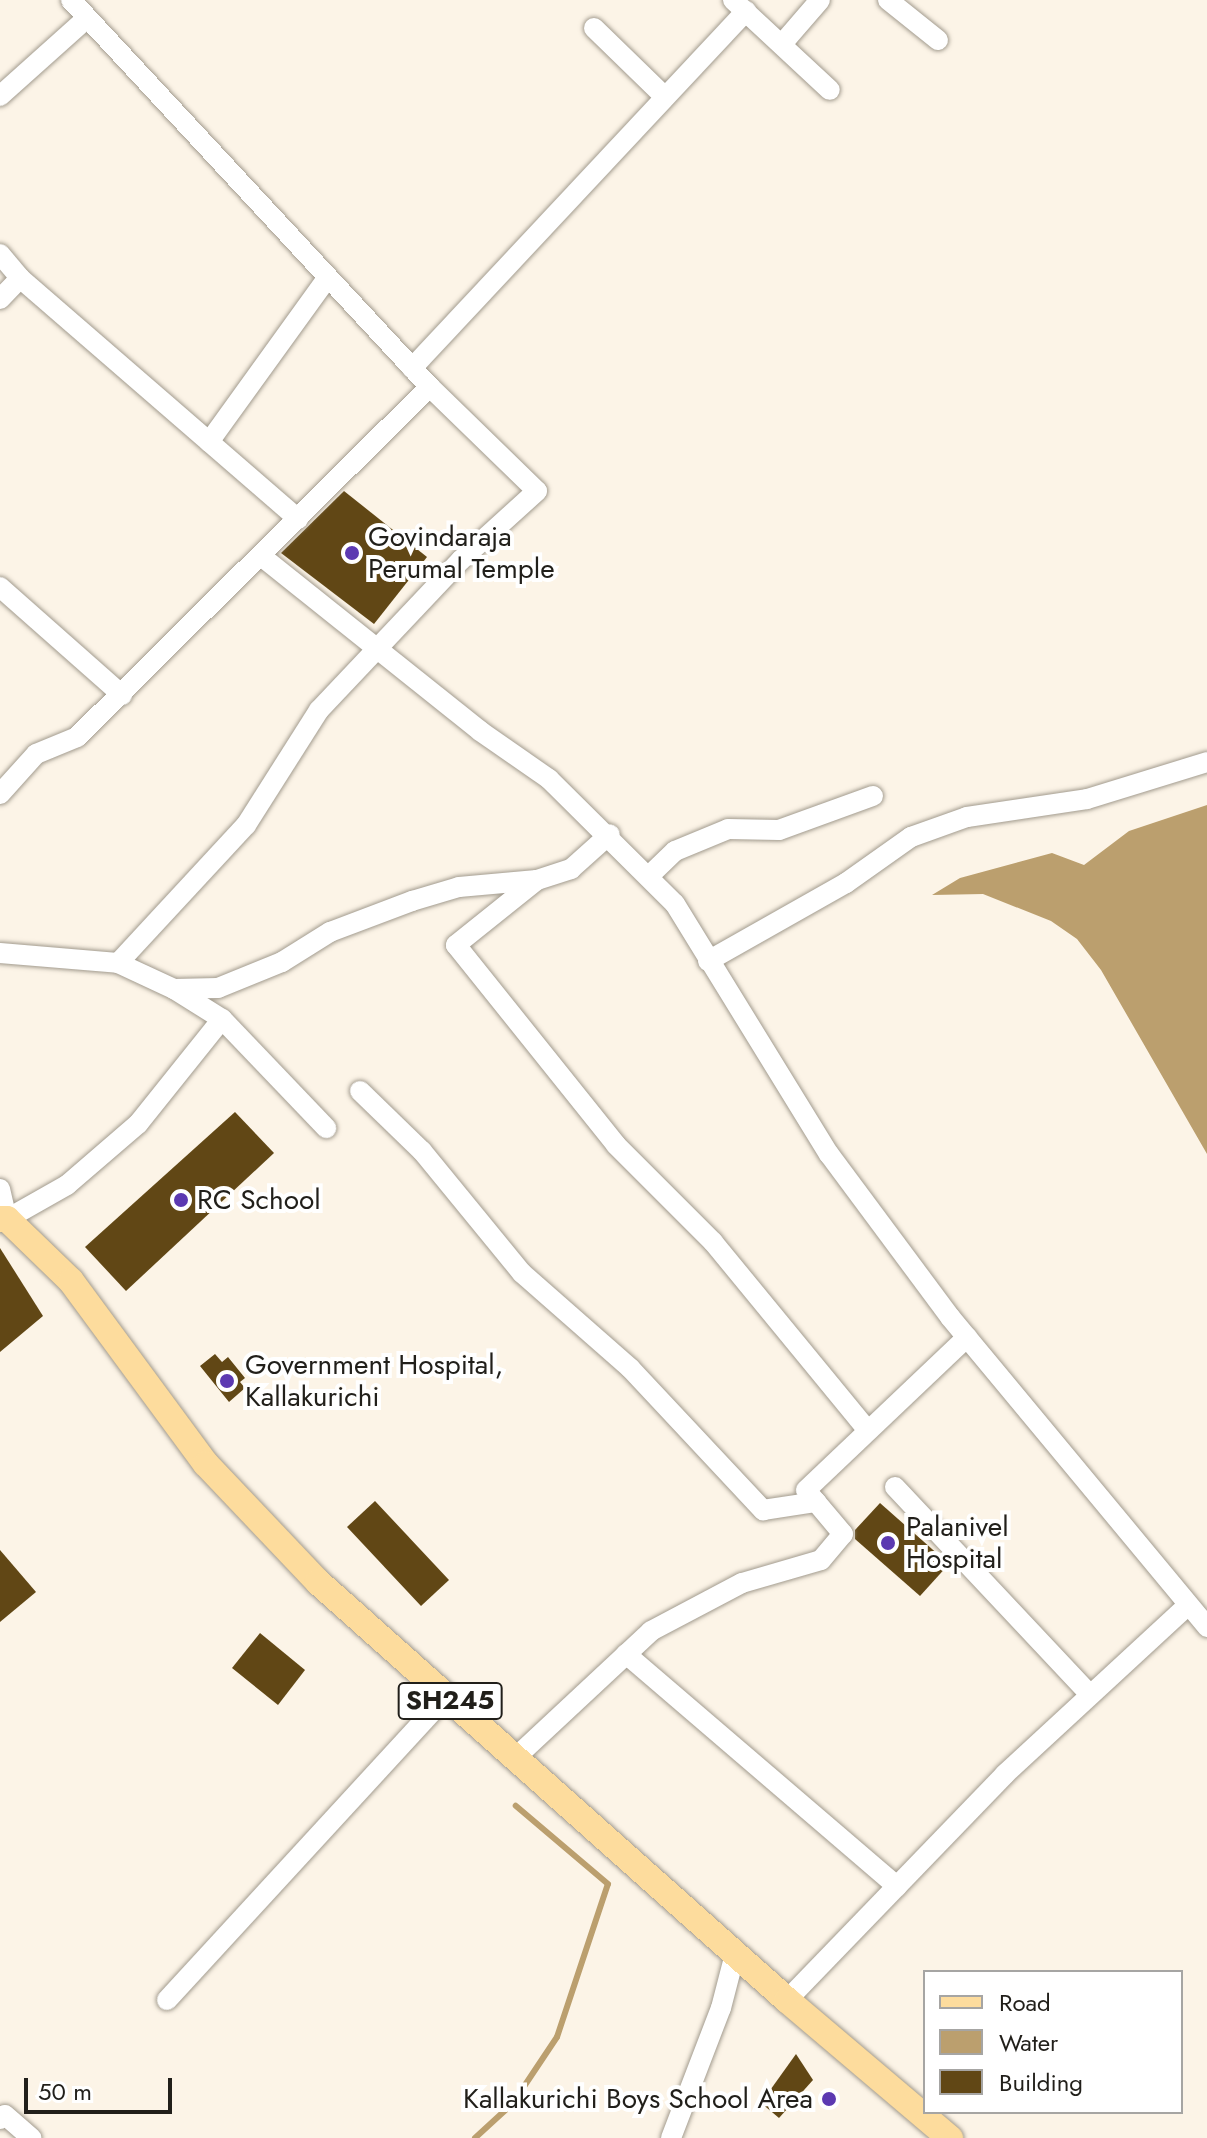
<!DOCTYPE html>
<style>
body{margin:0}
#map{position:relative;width:1207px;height:2138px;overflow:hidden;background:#fcf4e7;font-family:Jost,sans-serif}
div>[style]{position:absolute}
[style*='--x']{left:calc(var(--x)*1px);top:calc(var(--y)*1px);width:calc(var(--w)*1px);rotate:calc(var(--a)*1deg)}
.water>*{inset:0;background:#bb9f6e}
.stream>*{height:6px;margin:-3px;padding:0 3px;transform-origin:3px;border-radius:3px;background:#bb9f6e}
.building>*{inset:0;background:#614715}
.roads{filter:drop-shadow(0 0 2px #a29b8e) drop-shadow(0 0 2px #a29b8e)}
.minor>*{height:20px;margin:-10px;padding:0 10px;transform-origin:10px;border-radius:10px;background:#fff}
.major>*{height:26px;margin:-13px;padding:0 13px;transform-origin:13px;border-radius:13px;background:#fddc9d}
.dots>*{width:22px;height:22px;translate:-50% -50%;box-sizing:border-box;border:4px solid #fff;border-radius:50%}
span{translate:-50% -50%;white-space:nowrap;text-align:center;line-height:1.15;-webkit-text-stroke:8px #fff;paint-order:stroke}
.shield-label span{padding:2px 6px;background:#fff;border:2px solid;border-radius:6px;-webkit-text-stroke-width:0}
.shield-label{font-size:26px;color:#211f1a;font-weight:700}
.poi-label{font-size:28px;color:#211f1a}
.left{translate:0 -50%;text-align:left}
.right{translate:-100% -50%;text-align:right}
.legend{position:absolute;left:923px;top:1970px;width:260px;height:144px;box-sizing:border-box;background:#fff;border:2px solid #a6a5a3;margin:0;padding:10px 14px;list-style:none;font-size:24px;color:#211f1a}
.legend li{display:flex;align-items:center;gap:16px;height:40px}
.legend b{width:40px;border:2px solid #a6a5a3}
.scale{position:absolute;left:24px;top:2078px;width:148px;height:36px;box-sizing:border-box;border:4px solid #211f1a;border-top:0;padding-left:10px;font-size:24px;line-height:28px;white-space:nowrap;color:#211f1a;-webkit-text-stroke:6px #fff;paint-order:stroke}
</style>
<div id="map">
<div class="water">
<i style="clip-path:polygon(1207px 805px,1207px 1154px,1101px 970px,1077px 939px,1051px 921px,983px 894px,932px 895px,960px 878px,1052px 853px,1084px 865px,1129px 831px)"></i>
</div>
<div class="stream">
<i style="--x:475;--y:2138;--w:52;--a:-42.6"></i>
<i style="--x:513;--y:2103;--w:79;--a:-56.3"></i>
<i style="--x:557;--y:2037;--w:161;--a:-71.6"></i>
<i style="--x:608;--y:1884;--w:121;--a:-139.7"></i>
</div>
<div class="building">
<i style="clip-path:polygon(344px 491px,427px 557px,374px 624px,281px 553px)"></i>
<i style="clip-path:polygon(235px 1112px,274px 1153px,126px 1291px,85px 1247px)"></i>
<i style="clip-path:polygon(0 1248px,43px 1316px,0 1352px)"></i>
<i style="clip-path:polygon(215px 1354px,222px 1362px,228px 1357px,245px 1378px,240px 1382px,245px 1388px,229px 1402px,200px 1366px)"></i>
<i style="clip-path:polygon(375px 1501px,449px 1580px,421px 1606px,347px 1527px)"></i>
<i style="clip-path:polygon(880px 1503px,949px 1564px,920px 1596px,855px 1539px,855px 1530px)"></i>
<i style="clip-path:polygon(0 1550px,36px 1592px,0 1622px)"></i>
<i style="clip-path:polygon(260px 1633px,305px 1670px,278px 1705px,232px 1668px)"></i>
<i style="clip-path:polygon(796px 2054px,813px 2080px,779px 2118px,761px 2103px)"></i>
</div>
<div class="roads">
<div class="minor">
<i style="--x:71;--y:0;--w:528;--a:47.15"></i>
<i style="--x:430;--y:387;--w:149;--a:44.2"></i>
<i style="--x:537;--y:491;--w:103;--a:137.8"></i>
<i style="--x:461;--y:560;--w:207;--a:133.4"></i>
<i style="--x:319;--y:710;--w:136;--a:122.4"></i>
<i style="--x:246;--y:825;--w:188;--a:132.8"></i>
<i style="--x:733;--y:0;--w:132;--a:42.9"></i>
<i style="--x:888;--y:0;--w:64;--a:38.7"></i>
<i style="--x:594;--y:28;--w:99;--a:44.2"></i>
<i style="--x:782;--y:44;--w:58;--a:-49.2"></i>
<i style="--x:0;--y:96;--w:117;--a:-41.9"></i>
<i style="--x:0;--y:254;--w:31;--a:50"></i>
<i style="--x:20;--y:278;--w:368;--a:40.9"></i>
<i style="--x:0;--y:299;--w:29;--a:-46"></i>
<i style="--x:412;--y:368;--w:489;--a:-46.9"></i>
<i style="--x:209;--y:442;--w:203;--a:-54.2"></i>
<i style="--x:261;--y:556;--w:280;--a:38.6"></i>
<i style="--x:480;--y:731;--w:84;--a:34.8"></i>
<i style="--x:549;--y:779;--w:177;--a:44.8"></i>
<i style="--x:675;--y:904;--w:294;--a:58.4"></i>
<i style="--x:829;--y:1154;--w:203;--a:53.4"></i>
<i style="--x:950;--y:1317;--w:403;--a:50.3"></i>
<i style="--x:0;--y:587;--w:163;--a:41.5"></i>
<i style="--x:0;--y:794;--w:54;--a:-48"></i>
<i style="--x:36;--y:754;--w:44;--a:-22.5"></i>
<i style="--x:77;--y:737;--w:497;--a:-44.8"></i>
<i style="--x:649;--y:876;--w:36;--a:-44"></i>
<i style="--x:675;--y:851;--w:57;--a:-22.5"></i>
<i style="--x:728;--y:829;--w:51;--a:1.1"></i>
<i style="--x:779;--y:830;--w:100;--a:-19.9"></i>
<i style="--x:537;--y:880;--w:104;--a:141.3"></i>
<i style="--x:456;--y:945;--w:256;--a:51.3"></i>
<i style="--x:616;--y:1145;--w:137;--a:45"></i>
<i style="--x:713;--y:1242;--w:244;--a:50.6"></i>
<i style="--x:0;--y:953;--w:118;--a:4.8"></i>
<i style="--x:118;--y:963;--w:62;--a:24.9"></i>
<i style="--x:174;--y:989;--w:44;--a:-1.3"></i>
<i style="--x:218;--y:988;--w:69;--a:-22.1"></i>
<i style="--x:282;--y:962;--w:57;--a:-32"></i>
<i style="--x:330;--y:932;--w:88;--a:-20.7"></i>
<i style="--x:412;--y:901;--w:49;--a:-16.6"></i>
<i style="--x:459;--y:887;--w:78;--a:-5.1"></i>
<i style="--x:537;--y:880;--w:36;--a:-18"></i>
<i style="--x:571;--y:869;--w:52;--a:-41.9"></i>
<i style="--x:708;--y:961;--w:159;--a:-29.5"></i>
<i style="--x:846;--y:883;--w:80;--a:-35.3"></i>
<i style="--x:911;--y:837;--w:59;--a:-19.7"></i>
<i style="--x:967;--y:817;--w:121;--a:-8.5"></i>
<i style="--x:1087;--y:799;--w:126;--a:-17.1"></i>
<i style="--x:174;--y:989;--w:57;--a:32"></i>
<i style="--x:222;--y:1019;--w:151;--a:46.3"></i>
<i style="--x:360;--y:1091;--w:86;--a:44.1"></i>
<i style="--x:422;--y:1151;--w:158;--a:50.7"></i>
<i style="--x:522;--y:1273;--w:144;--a:41.3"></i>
<i style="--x:630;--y:1368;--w:195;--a:46.9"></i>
<i style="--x:763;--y:1510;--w:54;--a:-8.6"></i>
<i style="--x:0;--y:1189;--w:31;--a:77"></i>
<i style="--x:7;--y:1219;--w:69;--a:-29.5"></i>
<i style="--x:67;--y:1185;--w:94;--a:-40.7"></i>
<i style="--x:138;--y:1124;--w:134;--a:-51.3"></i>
<i style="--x:895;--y:1487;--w:285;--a:46.8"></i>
<i style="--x:626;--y:1654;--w:357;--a:40.6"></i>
<i style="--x:515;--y:1758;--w:186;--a:-43"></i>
<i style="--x:651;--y:1631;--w:103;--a:-27.8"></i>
<i style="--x:742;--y:1583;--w:82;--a:-16.2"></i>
<i style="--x:821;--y:1560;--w:34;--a:-50"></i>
<i style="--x:843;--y:1534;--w:57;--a:-130.1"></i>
<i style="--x:806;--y:1490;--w:222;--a:-43.5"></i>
<i style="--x:167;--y:2000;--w:412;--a:-47.4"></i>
<i style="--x:787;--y:2000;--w:314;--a:-46"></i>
<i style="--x:1005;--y:1774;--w:249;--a:-42.7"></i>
<i style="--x:0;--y:2119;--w:6;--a:-39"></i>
<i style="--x:5;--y:2115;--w:35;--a:41"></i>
<i style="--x:671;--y:2138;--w:139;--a:-69"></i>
<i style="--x:721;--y:2008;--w:56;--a:-75.5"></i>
</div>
<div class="major">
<i style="--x:0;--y:1219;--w:7;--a:0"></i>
<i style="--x:7;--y:1219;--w:89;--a:44.1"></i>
<i style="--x:71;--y:1281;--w:227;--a:53.6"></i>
<i style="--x:206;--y:1464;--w:163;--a:46.5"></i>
<i style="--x:318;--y:1582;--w:628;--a:41.71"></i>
<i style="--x:787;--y:2000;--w:214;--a:40.3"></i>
</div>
</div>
<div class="dots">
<i style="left:352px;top:553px;background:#5c39b1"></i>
<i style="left:181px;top:1200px;background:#5c39b1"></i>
<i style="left:227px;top:1381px;background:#5c39b1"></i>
<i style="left:888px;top:1543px;background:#5c39b1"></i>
<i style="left:829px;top:2099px;background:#5c39b1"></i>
</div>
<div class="shield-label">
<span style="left:450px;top:1701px">SH245</span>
</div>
<div class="poi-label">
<span class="left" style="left:368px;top:553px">Govindaraja<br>Perumal Temple</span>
<span class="left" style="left:197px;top:1200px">RC School</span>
<span class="left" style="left:245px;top:1381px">Government Hospital,<br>Kallakurichi</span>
<span class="left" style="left:906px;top:1543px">Palanivel<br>Hospital</span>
<span class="right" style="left:813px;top:2099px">Kallakurichi Boys School Area</span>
</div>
<ul class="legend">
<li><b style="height:10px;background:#fddc9d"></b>Road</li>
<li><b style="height:22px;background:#bb9f6e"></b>Water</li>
<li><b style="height:22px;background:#614715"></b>Building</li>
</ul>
<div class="scale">50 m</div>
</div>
